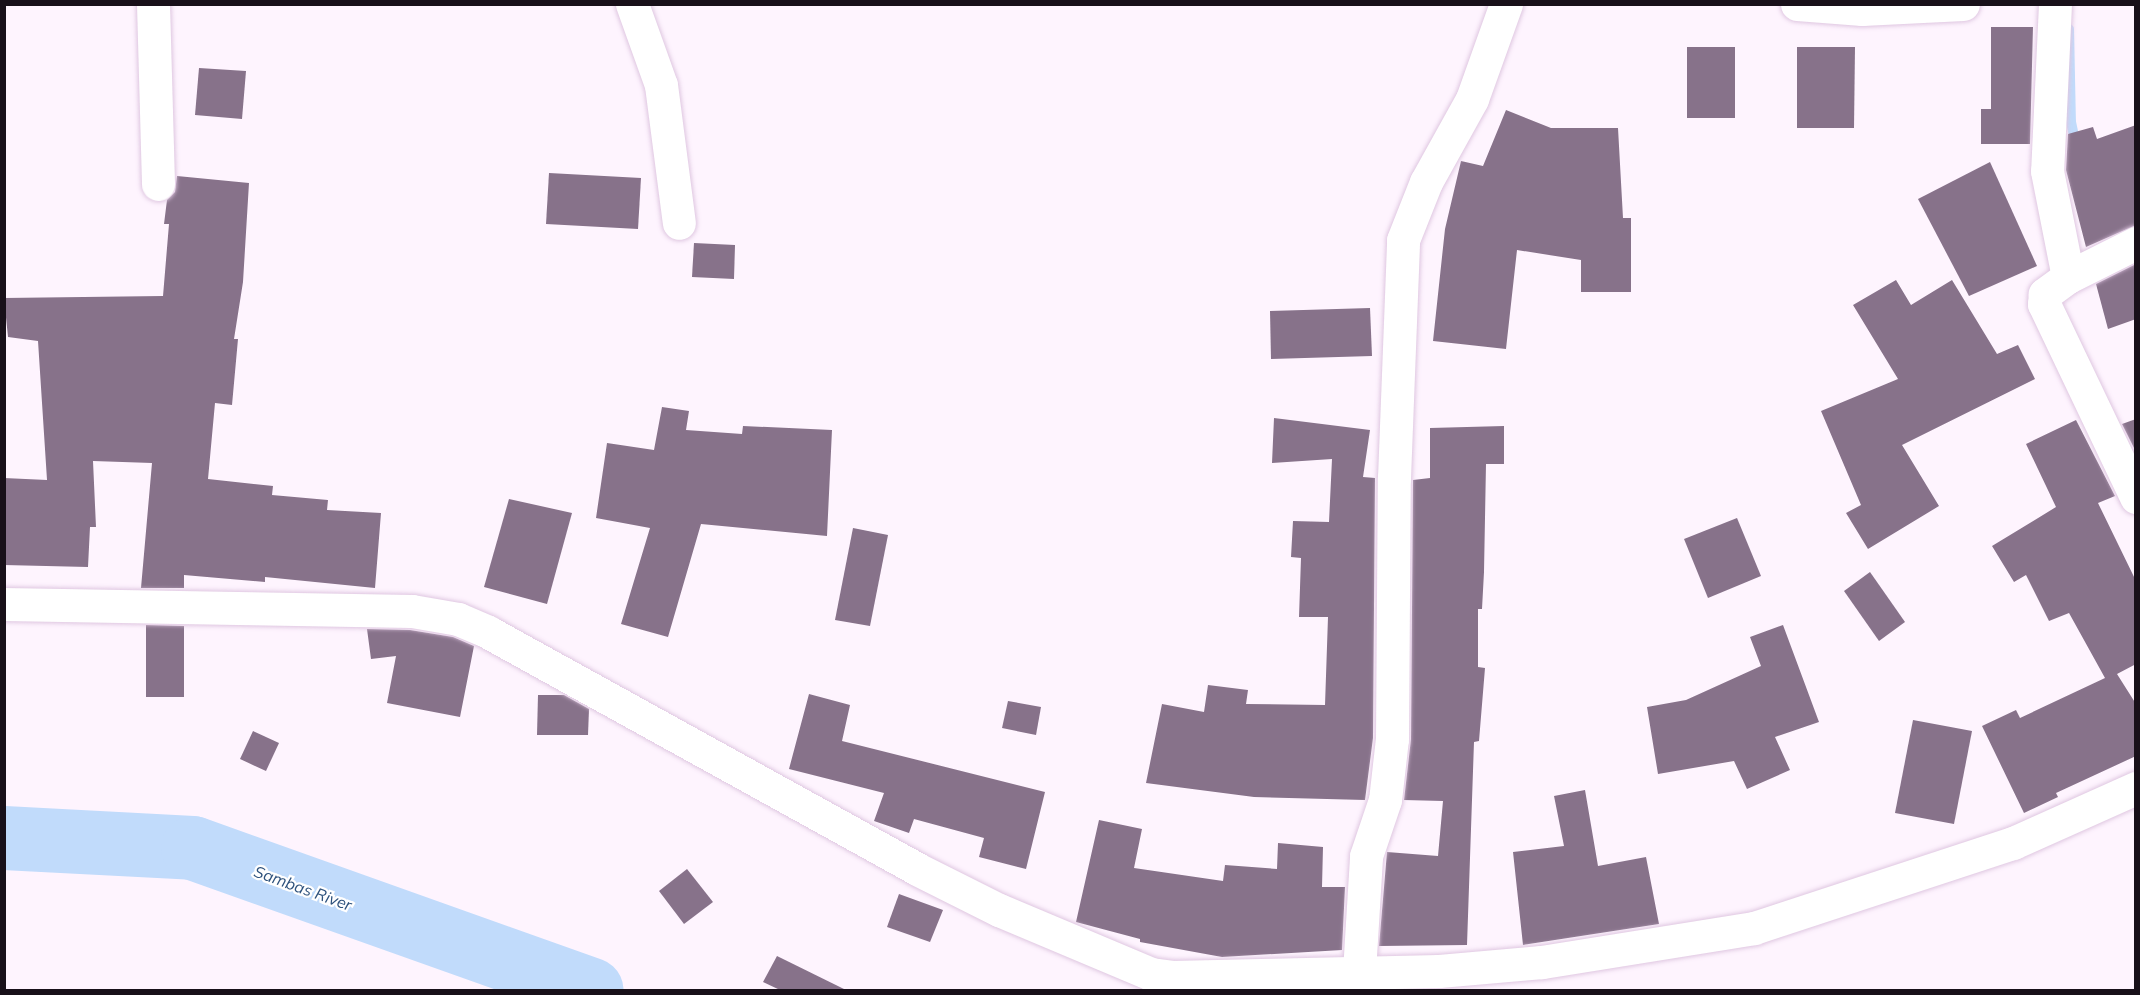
<!DOCTYPE html>
<style>
body{margin:0}
#map{position:relative;width:2140px;height:995px;overflow:hidden;background:#fef4fe;font-family:Mulish,sans-serif}
div>[style]{position:absolute}
[style*='--x']{left:calc(var(--x)*1px);top:calc(var(--y)*1px);width:calc(var(--w)*1px);rotate:calc(var(--a)*1deg)}
.stream>*{height:10px;margin:-5px;padding:0 5px;transform-origin:5px;border-radius:5px;background:#c1dbfb}
.river>*{height:64px;margin:-32px;padding:0 32px;transform-origin:32px;border-radius:32px;background:#c1dbfb}
.building>*{inset:0;background:#87728a}
.roads{filter:drop-shadow(0 0 2px #dfc7e1) drop-shadow(0 0 2px #dfc7e1)}
.street>*{height:33px;margin:-16.5px;padding:0 16.5px;transform-origin:16.5px;border-radius:16.5px;background:#fff}
span{translate:-50% -50%;white-space:nowrap;text-align:center;line-height:1.15;-webkit-text-stroke:4.5px #fff;paint-order:stroke}
.water-label{font-size:16px;color:#2d517c;font-style:italic}
.frame{position:absolute;inset:0;border:6px solid #181019;pointer-events:none}
</style>
<div id="map">
<div class="stream">
<i style="--x:2069;--y:29;--w:93;--a:88.8"></i>
<i style="--x:2071;--y:122;--w:24;--a:78"></i>
</div>
<div class="river">
<i style="--x:4;--y:838;--w:189;--a:3"></i>
<i style="--x:193;--y:848;--w:423;--a:19.6"></i>
</div>
<div class="building">
<i style="clip-path:polygon(1991px 27px,2033px 27px,2030px 144px,1981px 144px,1981px 109px,1991px 109px)"></i>
<i style="clip-path:polygon(1687px 47px,1735px 47px,1735px 118px,1687px 118px)"></i>
<i style="clip-path:polygon(1797px 47px,1855px 47px,1854px 128px,1797px 128px)"></i>
<i style="clip-path:polygon(199px 68px,246px 71px,242px 119px,195px 115px)"></i>
<i style="clip-path:polygon(1506px 110px,1551px 128px,1618px 128px,1623px 218px,1631px 218px,1631px 292px,1581px 292px,1581px 260px,1517px 250px,1506px 349px,1433px 341px,1445px 229px,1461px 161px,1483px 166px)"></i>
<i style="clip-path:polygon(2136px 125px,2136px 225px,2086px 247px,2066px 170px,2068px 134px,2093px 127px,2097px 139px)"></i>
<i style="clip-path:polygon(1990px 162px,2037px 266px,1969px 296px,1918px 199px)"></i>
<i style="clip-path:polygon(549px 173px,641px 178px,638px 229px,546px 224px)"></i>
<i style="clip-path:polygon(177px 176px,249px 183px,243px 282px,234px 339px,238px 339px,232px 405px,215px 403px,208px 479px,273px 486px,272px 495px,328px 500px,327px 510px,381px 513px,375px 588px,265px 577px,265px 582px,184px 575px,184px 588px,141px 588px,152px 463px,93px 461px,96px 527px,90px 527px,88px 567px,4px 565px,4px 478px,47px 480px,38px 341px,8px 337px,4px 298px,163px 296px,169px 224px,164px 224px,167px 200px,175px 192px)"></i>
<i style="clip-path:polygon(694px 243px,735px 245px,734px 279px,692px 277px)"></i>
<i style="clip-path:polygon(2136px 264px,2136px 319px,2108px 329px,2096px 284px)"></i>
<i style="clip-path:polygon(1896px 280px,1911px 305px,1952px 280px,1997px 354px,2018px 345px,2035px 379px,1902px 445px,1939px 506px,1868px 549px,1846px 513px,1861px 505px,1821px 411px,1898px 379px,1853px 305px)"></i>
<i style="clip-path:polygon(1370px 308px,1372px 356px,1271px 359px,1270px 311px)"></i>
<i style="clip-path:polygon(662px 407px,689px 411px,686px 430px,742px 434px,743px 426px,832px 430px,827px 536px,701px 524px,668px 637px,621px 624px,650px 528px,596px 518px,607px 443px,654px 450px)"></i>
<i style="clip-path:polygon(1274px 418px,1370px 430px,1363px 477px,1375px 478px,1373px 738px,1365px 800px,1254px 797px,1146px 783px,1162px 704px,1204px 712px,1208px 685px,1248px 690px,1246px 704px,1325px 705px,1328px 617px,1299px 617px,1301px 558px,1291px 557px,1293px 521px,1329px 522px,1332px 459px,1272px 463px)"></i>
<i style="clip-path:polygon(2136px 419px,2136px 452px,2122px 424px)"></i>
<i style="clip-path:polygon(2076px 420px,2115px 496px,2098px 503px,2136px 581px,2136px 664px,2117px 674px,2136px 704px,2136px 756px,2056px 793px,2058px 797px,2024px 813px,1982px 726px,2016px 710px,2020px 718px,2105px 678px,2069px 613px,2049px 621px,2026px 575px,2014px 582px,1992px 546px,2056px 507px,2026px 444px)"></i>
<i style="clip-path:polygon(1504px 426px,1504px 464px,1486px 464px,1484px 572px,1482px 609px,1478px 609px,1478px 667px,1485px 668px,1479px 741px,1474px 742px,1467px 945px,1379px 946px,1387px 852px,1438px 856px,1443px 801px,1404px 800px,1411px 739px,1413px 480px,1430px 478px,1430px 428px)"></i>
<i style="clip-path:polygon(509px 499px,572px 513px,547px 604px,484px 587px)"></i>
<i style="clip-path:polygon(1737px 518px,1761px 576px,1708px 598px,1684px 539px)"></i>
<i style="clip-path:polygon(853px 528px,888px 535px,870px 626px,835px 620px)"></i>
<i style="clip-path:polygon(1870px 572px,1905px 622px,1879px 641px,1844px 591px)"></i>
<i style="clip-path:polygon(146px 625px,184px 626px,184px 697px,146px 697px)"></i>
<i style="clip-path:polygon(1783px 625px,1819px 722px,1775px 737px,1790px 770px,1747px 789px,1734px 761px,1658px 774px,1647px 707px,1686px 700px,1761px 666px,1750px 637px)"></i>
<i style="clip-path:polygon(367px 629px,410px 630px,453px 637px,474px 646px,460px 717px,387px 703px,396px 656px,371px 659px)"></i>
<i style="clip-path:polygon(809px 694px,850px 705px,842px 741px,1045px 792px,1026px 869px,979px 857px,984px 838px,914px 819px,909px 833px,874px 821px,884px 793px,789px 769px)"></i>
<i style="clip-path:polygon(538px 695px,564px 695px,589px 709px,588px 735px,537px 735px)"></i>
<i style="clip-path:polygon(1008px 701px,1041px 707px,1036px 735px,1002px 728px)"></i>
<i style="clip-path:polygon(1913px 720px,1972px 731px,1954px 824px,1895px 813px)"></i>
<i style="clip-path:polygon(253px 731px,279px 743px,266px 771px,240px 759px)"></i>
<i style="clip-path:polygon(1585px 790px,1598px 866px,1646px 857px,1659px 924px,1523px 945px,1513px 852px,1564px 846px,1554px 796px)"></i>
<i style="clip-path:polygon(1099px 820px,1142px 829px,1134px 868px,1223px 881px,1225px 865px,1277px 869px,1278px 843px,1323px 847px,1322px 887px,1345px 887px,1342px 950px,1222px 957px,1140px 942px,1140px 939px,1076px 922px)"></i>
<i style="clip-path:polygon(687px 869px,713px 902px,684px 924px,659px 891px)"></i>
<i style="clip-path:polygon(899px 894px,943px 910px,930px 942px,887px 927px)"></i>
<i style="clip-path:polygon(777px 956px,846px 990px,780px 990px,763px 982px)"></i>
</div>
<div class="roads">
<div class="street">
<i style="--x:153;--y:4;--w:180;--a:88.4"></i>
<i style="--x:632;--y:4;--w:86;--a:70.3"></i>
<i style="--x:661;--y:85;--w:139;--a:82.6"></i>
<i style="--x:1797;--y:4;--w:65;--a:4.4"></i>
<i style="--x:1862;--y:9;--w:101;--a:-2.8"></i>
<i style="--x:2055;--y:4;--w:167;--a:92.7"></i>
<i style="--x:2047;--y:171;--w:108;--a:78.8"></i>
<i style="--x:2136;--y:243;--w:76;--a:153.4"></i>
<i style="--x:2068;--y:277;--w:29;--a:144"></i>
<i style="--x:2045;--y:294;--w:10;--a:96"></i>
<i style="--x:2044;--y:304;--w:214;--a:64.5"></i>
<i style="--x:4;--y:604;--w:408;--a:1"></i>
<i style="--x:412;--y:611;--w:47;--a:9.9"></i>
<i style="--x:458;--y:619;--w:33;--a:23"></i>
<i style="--x:488;--y:632;--w:490;--a:28.9"></i>
<i style="--x:917;--y:869;--w:92;--a:26.6"></i>
<i style="--x:999;--y:910;--w:165;--a:22.8"></i>
<i style="--x:1151;--y:974;--w:21;--a:8"></i>
<i style="--x:1172;--y:977;--w:267;--a:-1.3"></i>
<i style="--x:1439;--y:971;--w:103;--a:-5"></i>
<i style="--x:1542;--y:962;--w:215;--a:-9.1"></i>
<i style="--x:1754;--y:928;--w:273;--a:-18.2"></i>
<i style="--x:2013;--y:843;--w:135;--a:-24.1"></i>
<i style="--x:1359;--y:972;--w:116;--a:-86.5"></i>
<i style="--x:1366;--y:856;--w:59;--a:-71.3"></i>
<i style="--x:1385;--y:800;--w:61;--a:-83.5"></i>
<i style="--x:1392;--y:739;--w:261;--a:-89.6"></i>
<i style="--x:1394;--y:478;--w:238;--a:-87.8"></i>
<i style="--x:1403;--y:240;--w:62;--a:-68.4"></i>
<i style="--x:1426;--y:182;--w:95;--a:-61"></i>
<i style="--x:1472;--y:99;--w:101;--a:-70.3"></i>
</div>
</div>
<div class="water-label">
<span style="left:303px;top:888px;rotate:20deg">Sambas River</span>
</div>
<div class="frame"></div>
</div>
